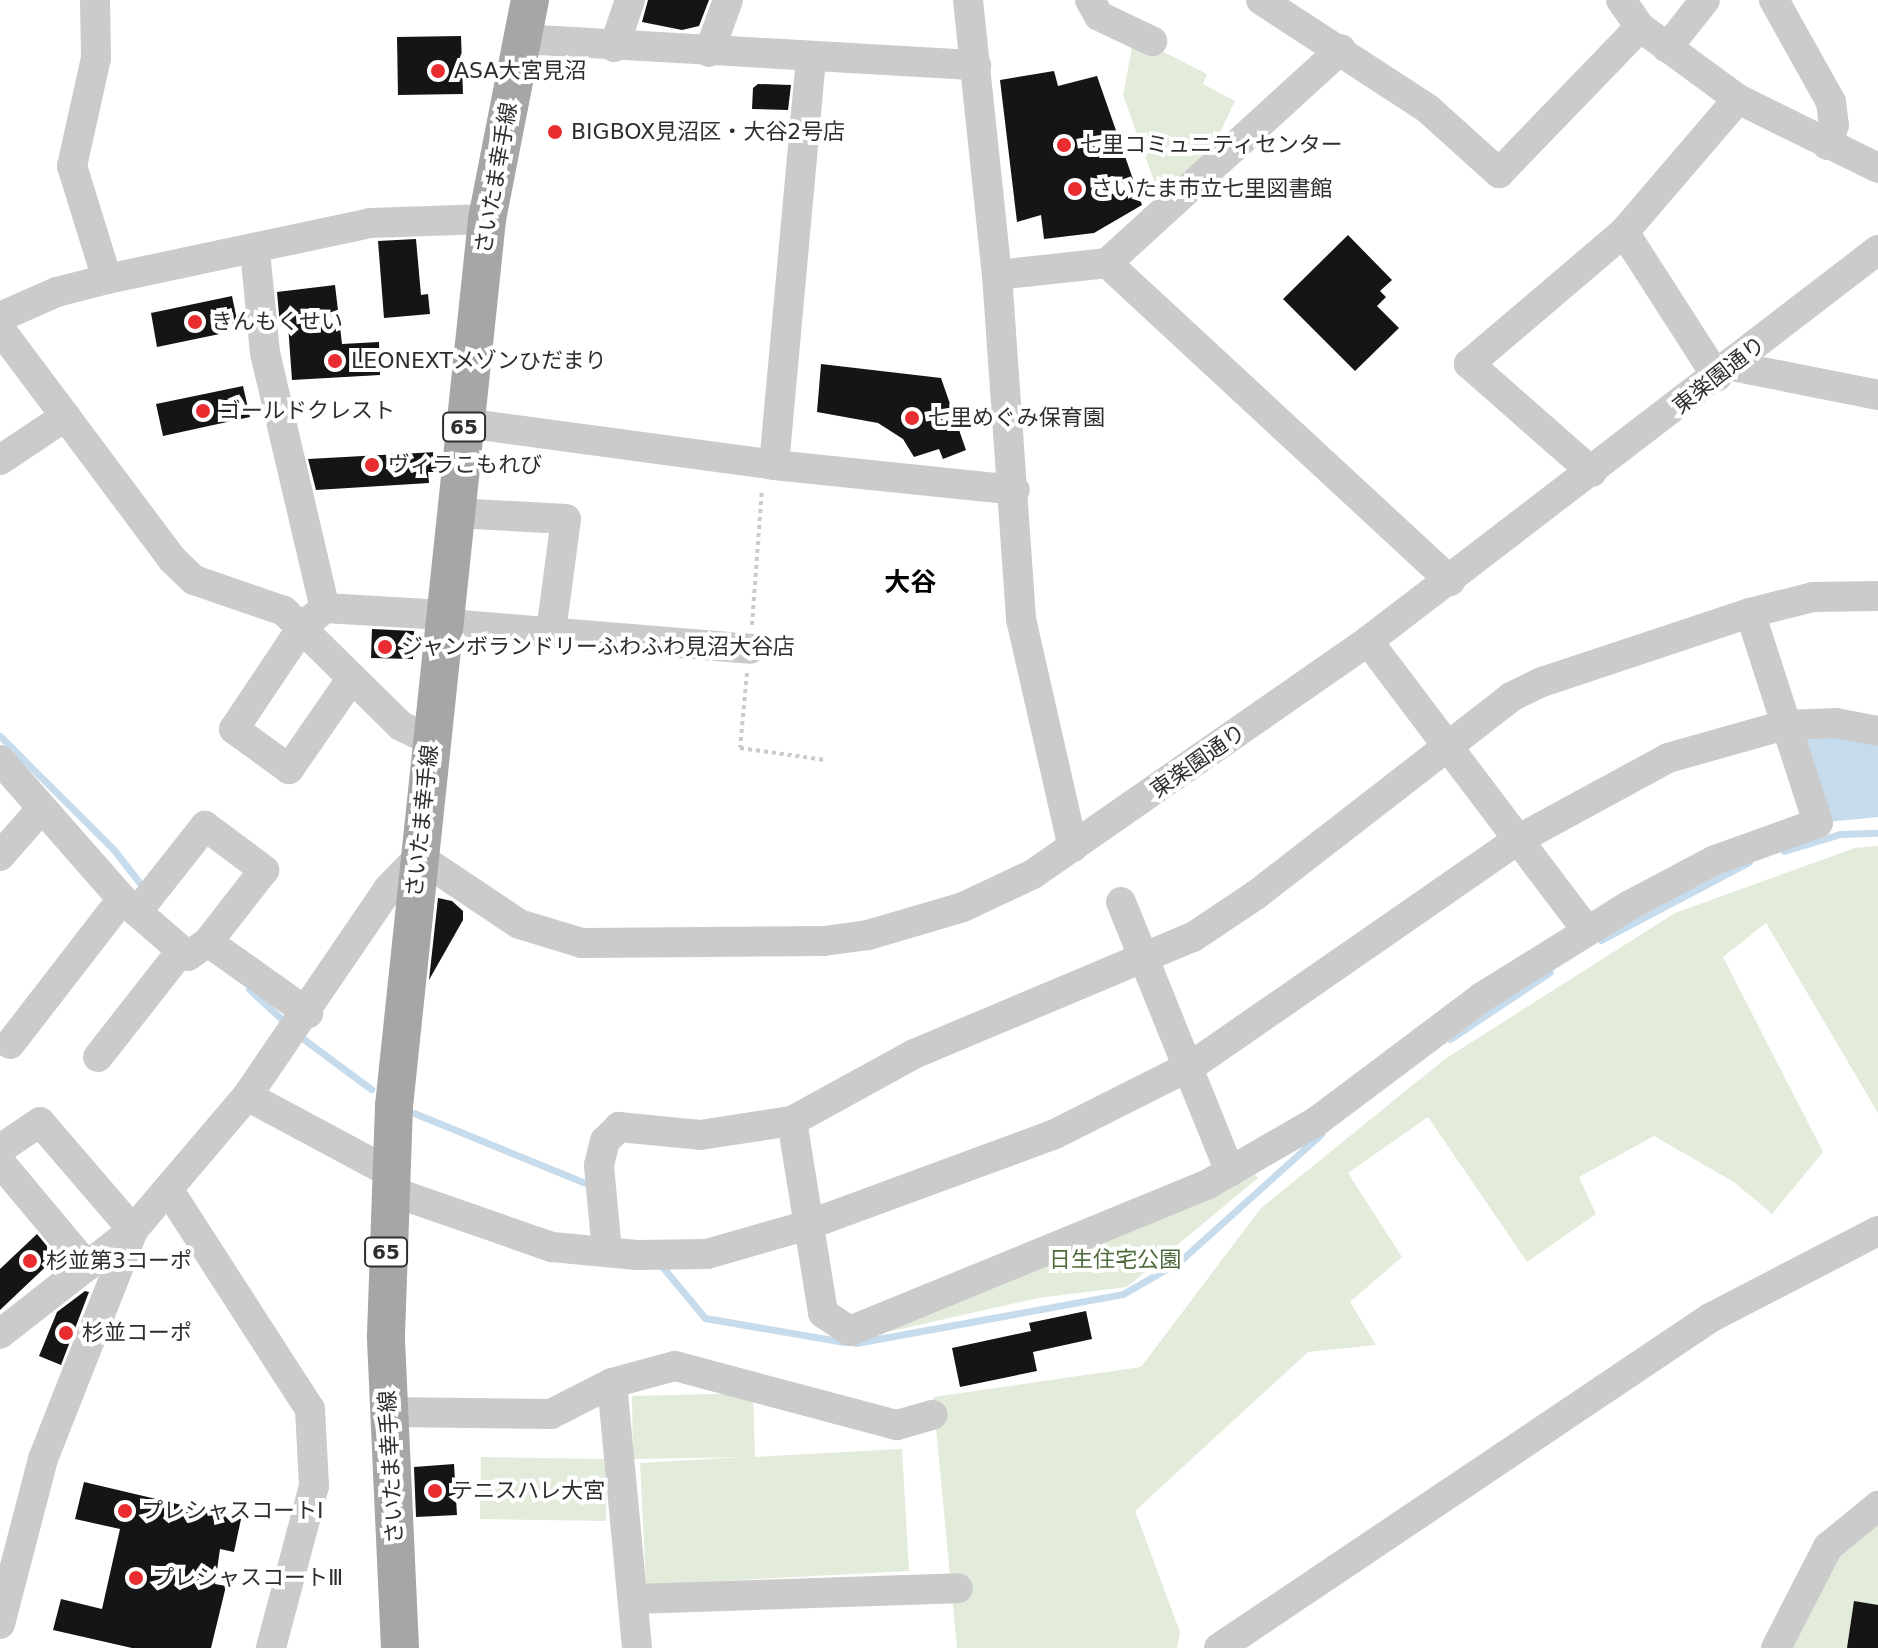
<!DOCTYPE html>
<meta charset="utf-8">
<style>
body{margin:0}
#map{position:relative;width:1878px;height:1648px;overflow:hidden;background:#fff;font-family:"DejaVu Sans","Noto Sans JP",sans-serif}
div>[style]{position:absolute}
[style*='--x']{left:calc(var(--x)*1px);top:calc(var(--y)*1px);width:calc(var(--w)*1px);rotate:calc(var(--a)*1deg)}
.green>*{inset:0;background:#e3ebdb}
.water>*{inset:0;background:#c6dbec}
.stream>*{height:7px;margin:-3.5px;padding:0 3.5px;transform-origin:3.5px;border-radius:3.5px;background:#c6dbec}
.building>*{inset:0;background:#151515}
.path>*{height:4px;margin-top:-2px;transform-origin:0;background:repeating-linear-gradient(90deg,#cbcbcb 0 4px,transparent 0 8px)}
.minor>*{height:30px;margin:-15px;padding:0 15px;transform-origin:15px;border-radius:15px;background:#cbcbcb}
.major>*{height:38px;margin:-19px;padding:0 19px;transform-origin:19px;border-radius:19px;background:#a6a6a6}
.dots>*{width:22px;height:22px;translate:-50% -50%;box-sizing:border-box;border:4px solid #fff;border-radius:50%}
span{translate:-50% -50%;white-space:nowrap;text-align:center;line-height:1.15;-webkit-text-stroke:8px #fff;paint-order:stroke}
.shield-label span{padding:2px 6px;background:#fff;border:2px solid;border-radius:6px;-webkit-text-stroke-width:0}
.shield-label{font-size:20px;color:#2e2e2e;font-weight:700}
.poi-label{font-size:22px;color:#2e2e2e}
.left{translate:0 -50%;text-align:left}
.street-label{font-size:22px;color:#2e2e2e}
.park-label{font-size:22px;color:#4e6a3a}
.quarter-label{font-size:26px;color:#000;font-weight:700}
</style>
<div id="map">
<div class="green">
<i style="clip-path:polygon(1134px 37px,1207px 74px,1203px 84px,1235px 101px,1214px 145px,1164px 192px,1154px 181px,1123px 95px)"></i>
<i style="clip-path:polygon(1878px 846px,1878px 1113px,1766px 923px,1723px 957px,1823px 1152px,1772px 1214px,1734px 1182px,1654px 1136px,1579px 1177px,1596px 1214px,1527px 1262px,1428px 1117px,1348px 1173px,1402px 1257px,1350px 1302px,1376px 1345px,1308px 1352px,1135px 1511px,1180px 1632px,1177px 1648px,957px 1648px,933px 1397px,1141px 1367px,1261px 1208px,1445px 1059px,1675px 913px,1855px 848px)"></i>
<i style="clip-path:polygon(1250px 1169px,1258px 1178px,1127px 1287px,1038px 1298px,856px 1339px)"></i>
<i style="clip-path:polygon(753px 1393px,755px 1457px,902px 1449px,909px 1571px,646px 1585px,640px 1463px,743px 1457px,633px 1459px,632px 1396px)"></i>
<i style="clip-path:polygon(481px 1457px,607px 1459px,606px 1521px,480px 1519px)"></i>
<i style="clip-path:polygon(1878px 1515px,1878px 1648px,1785px 1648px,1822px 1568px)"></i>
</div>
<div class="water">
<i style="clip-path:polygon(1806px 731px,1878px 742px,1878px 817px,1828px 822px,1801px 739px)"></i>
</div>
<div class="stream">
<i style="--x:0;--y:736;--w:161;--a:45"></i>
<i style="--x:114;--y:850;--w:52;--a:52"></i>
<i style="--x:1784;--y:851;--w:59;--a:-16.9"></i>
<i style="--x:1840;--y:834;--w:38;--a:-2"></i>
<i style="--x:1601;--y:940;--w:167;--a:-27.8"></i>
<i style="--x:249;--y:989;--w:52;--a:42.6"></i>
<i style="--x:298;--y:1035;--w:91;--a:36.5"></i>
<i style="--x:1450;--y:1039;--w:120;--a:-33.8"></i>
<i style="--x:414;--y:1113;--w:193;--a:22.2"></i>
<i style="--x:660;--y:1264;--w:70;--a:50.2"></i>
<i style="--x:705;--y:1318;--w:141;--a:9.8"></i>
<i style="--x:856;--y:1343;--w:271;--a:-10.4"></i>
<i style="--x:1123;--y:1294;--w:66;--a:-30.1"></i>
<i style="--x:1180;--y:1261;--w:190;--a:-42"></i>
</div>
<div class="building">
<i style="clip-path:polygon(648px 0,709px 0,699px 26px,682px 30px,642px 22px)"></i>
<i style="clip-path:polygon(461px 36px,463px 94px,398px 95px,397px 37px)"></i>
<i style="clip-path:polygon(1054px 71px,1058px 86px,1097px 76px,1142px 205px,1094px 233px,1044px 239px,1041px 215px,1017px 222px,1000px 80px)"></i>
<i style="clip-path:polygon(758px 84px,791px 85px,788px 110px,752px 109px,753px 88px)"></i>
<i style="clip-path:polygon(1348px 235px,1392px 280px,1380px 291px,1386px 297px,1377px 306px,1399px 328px,1355px 371px,1283px 299px)"></i>
<i style="clip-path:polygon(416px 239px,421px 295px,428px 294px,430px 314px,384px 318px,378px 241px)"></i>
<i style="clip-path:polygon(335px 285px,342px 344px,379px 342px,380px 375px,292px 380px,288px 325px,280px 326px,277px 292px)"></i>
<i style="clip-path:polygon(232px 296px,239px 330px,157px 347px,151px 313px)"></i>
<i style="clip-path:polygon(821px 364px,941px 378px,966px 450px,943px 459px,939px 449px,914px 457px,903px 439px,878px 423px,817px 412px)"></i>
<i style="clip-path:polygon(243px 386px,250px 417px,163px 436px,156px 404px)"></i>
<i style="clip-path:polygon(436px 452px,437px 472px,428px 472px,429px 483px,316px 490px,308px 459px)"></i>
<i style="clip-path:polygon(372px 629px,414px 631px,413px 659px,371px 658px)"></i>
<i style="clip-path:polygon(438px 898px,452px 901px,463px 911px,463px 920px,429px 980px)"></i>
<i style="clip-path:polygon(37px 1234px,56px 1257px,0 1310px,0 1269px)"></i>
<i style="clip-path:polygon(85px 1291px,89px 1292px,61px 1365px,39px 1356px,57px 1312px)"></i>
<i style="clip-path:polygon(1086px 1311px,1092px 1339px,1033px 1352px,1037px 1371px,960px 1387px,952px 1348px,1031px 1331px,1029px 1323px)"></i>
<i style="clip-path:polygon(454px 1464px,457px 1515px,416px 1517px,414px 1467px)"></i>
<i style="clip-path:polygon(84px 1482px,241px 1519px,234px 1552px,220px 1549px,215px 1584px,226px 1586px,211px 1648px,132px 1648px,53px 1630px,61px 1599px,102px 1609px,120px 1529px,75px 1519px)"></i>
<i style="clip-path:polygon(1854px 1601px,1878px 1605px,1878px 1648px,1847px 1648px)"></i>
</div>
<div class="path">
<i style="--x:752;--y:625;--w:135;--a:-85.8"></i>
<i style="--x:747;--y:673;--w:75;--a:95.3"></i>
<i style="--x:740;--y:748;--w:86;--a:8"></i>
</div>
<div class="minor">
<i style="--x:95;--y:0;--w:58;--a:89"></i>
<i style="--x:96;--y:58;--w:111;--a:102.5"></i>
<i style="--x:72;--y:166;--w:118;--a:72.8"></i>
<i style="--x:968;--y:0;--w:277;--a:84"></i>
<i style="--x:997;--y:275;--w:345;--a:86"></i>
<i style="--x:1021;--y:619;--w:234;--a:77.2"></i>
<i style="--x:1090;--y:0;--w:18;--a:61"></i>
<i style="--x:1099;--y:16;--w:59;--a:25.3"></i>
<i style="--x:1261;--y:0;--w:199;--a:33.1"></i>
<i style="--x:1428;--y:109;--w:96;--a:42"></i>
<i style="--x:1499;--y:173;--w:203;--a:-46"></i>
<i style="--x:1621;--y:0;--w:33;--a:55"></i>
<i style="--x:1640;--y:27;--w:122;--a:36.3"></i>
<i style="--x:1738;--y:99;--w:156;--a:26.2"></i>
<i style="--x:1774;--y:0;--w:117;--a:60.8"></i>
<i style="--x:1831;--y:102;--w:23;--a:83"></i>
<i style="--x:1834;--y:125;--w:21;--a:109"></i>
<i style="--x:521;--y:39;--w:456;--a:3.3"></i>
<i style="--x:614;--y:47;--w:50;--a:-71.2"></i>
<i style="--x:1667;--y:48;--w:61;--a:-51.6"></i>
<i style="--x:709;--y:52;--w:55;--a:-69.9"></i>
<i style="--x:1624;--y:232;--w:172;--a:57.3"></i>
<i style="--x:255;--y:251;--w:102;--a:84.4"></i>
<i style="--x:265;--y:353;--w:262;--a:76.8"></i>
<i style="--x:1107;--y:263;--w:468;--a:42.8"></i>
<i style="--x:997;--y:275;--w:111;--a:-6.2"></i>
<i style="--x:1107;--y:263;--w:317;--a:-42.4"></i>
<i style="--x:0;--y:317;--w:62;--a:-23.7"></i>
<i style="--x:57;--y:292;--w:52;--a:-14.6"></i>
<i style="--x:107;--y:279;--w:269;--a:-12"></i>
<i style="--x:370;--y:223;--w:117;--a:-2"></i>
<i style="--x:0;--y:329;--w:287;--a:53.2"></i>
<i style="--x:172;--y:559;--w:30;--a:44"></i>
<i style="--x:194;--y:580;--w:95;--a:19"></i>
<i style="--x:284;--y:611;--w:164;--a:44.5"></i>
<i style="--x:401;--y:726;--w:32;--a:26"></i>
<i style="--x:1732;--y:366;--w:149;--a:11.2"></i>
<i style="--x:465;--y:423;--w:312;--a:7.7"></i>
<i style="--x:774;--y:465;--w:242;--a:5.9"></i>
<i style="--x:0;--y:460;--w:79;--a:-33.7"></i>
<i style="--x:774;--y:465;--w:408;--a:-84.8"></i>
<i style="--x:1592;--y:472;--w:164;--a:-138.7"></i>
<i style="--x:1469;--y:364;--w:204;--a:-40.4"></i>
<i style="--x:1624;--y:232;--w:175;--a:-49.4"></i>
<i style="--x:455;--y:513;--w:111;--a:3.1"></i>
<i style="--x:566;--y:519;--w:114;--a:97.6"></i>
<i style="--x:1368;--y:641;--w:363;--a:52.9"></i>
<i style="--x:352;--y:678;--w:111;--a:124.7"></i>
<i style="--x:289;--y:769;--w:68;--a:-144"></i>
<i style="--x:234;--y:729;--w:124;--a:-56.2"></i>
<i style="--x:303;--y:626;--w:28;--a:-39"></i>
<i style="--x:325;--y:608;--w:119;--a:3.4"></i>
<i style="--x:444;--y:615;--w:20;--a:30"></i>
<i style="--x:461;--y:625;--w:290;--a:4.7"></i>
<i style="--x:0;--y:760;--w:185;--a:48.7"></i>
<i style="--x:122;--y:899;--w:87;--a:40.8"></i>
<i style="--x:188;--y:956;--w:24;--a:-35"></i>
<i style="--x:208;--y:942;--w:123;--a:35.4"></i>
<i style="--x:0;--y:856;--w:62;--a:-48.9"></i>
<i style="--x:1121;--y:902;--w:291;--a:68"></i>
<i style="--x:137;--y:912;--w:110;--a:-51.7"></i>
<i style="--x:205;--y:826;--w:74;--a:36.7"></i>
<i style="--x:264;--y:870;--w:91;--a:127.9"></i>
<i style="--x:10;--y:1044;--w:183;--a:-52.3"></i>
<i style="--x:98;--y:1057;--w:135;--a:-51.9"></i>
<i style="--x:247;--y:1096;--w:161;--a:28.2"></i>
<i style="--x:792;--y:1121;--w:194;--a:80.8"></i>
<i style="--x:823;--y:1313;--w:32;--a:34"></i>
<i style="--x:850;--y:1331;--w:387;--a:-22.3"></i>
<i style="--x:1208;--y:1184;--w:126;--a:-30"></i>
<i style="--x:1317;--y:1121;--w:206;--a:-36.9"></i>
<i style="--x:1482;--y:997;--w:174;--a:-31.9"></i>
<i style="--x:1630;--y:905;--w:96;--a:-27.9"></i>
<i style="--x:1715;--y:860;--w:109;--a:-19.8"></i>
<i style="--x:1818;--y:823;--w:221;--a:-107.9"></i>
<i style="--x:0;--y:1149;--w:48;--a:-34"></i>
<i style="--x:40;--y:1122;--w:143;--a:49.3"></i>
<i style="--x:133;--y:1230;--w:169;--a:142"></i>
<i style="--x:0;--y:1162;--w:136;--a:50.1"></i>
<i style="--x:168;--y:1189;--w:262;--a:57.2"></i>
<i style="--x:310;--y:1409;--w:77;--a:87"></i>
<i style="--x:314;--y:1486;--w:168;--a:104.9"></i>
<i style="--x:388;--y:1190;--w:174;--a:19.2"></i>
<i style="--x:552;--y:1247;--w:85;--a:5.4"></i>
<i style="--x:637;--y:1255;--w:70;--a:-0.8"></i>
<i style="--x:707;--y:1254;--w:105;--a:-16"></i>
<i style="--x:808;--y:1225;--w:263;--a:-20.2"></i>
<i style="--x:1055;--y:1134;--w:156;--a:-26.7"></i>
<i style="--x:1194;--y:1064;--w:395;--a:-34.7"></i>
<i style="--x:1519;--y:839;--w:170;--a:-28.5"></i>
<i style="--x:1668;--y:758;--w:122;--a:-15.8"></i>
<i style="--x:1785;--y:725;--w:51;--a:-2.2"></i>
<i style="--x:1836;--y:723;--w:43;--a:10.8"></i>
<i style="--x:607;--y:1252;--w:87;--a:-95.3"></i>
<i style="--x:599;--y:1165;--w:25;--a:-76"></i>
<i style="--x:605;--y:1141;--w:20;--a:-45"></i>
<i style="--x:619;--y:1127;--w:81;--a:5.6"></i>
<i style="--x:700;--y:1135;--w:93;--a:-8.7"></i>
<i style="--x:792;--y:1121;--w:139;--a:-28.8"></i>
<i style="--x:914;--y:1054;--w:303;--a:-22.8"></i>
<i style="--x:1193;--y:937;--w:76;--a:-33.7"></i>
<i style="--x:1256;--y:895;--w:323;--a:-37.8"></i>
<i style="--x:1511;--y:697;--w:34;--a:-26"></i>
<i style="--x:1542;--y:682;--w:219;--a:-18.4"></i>
<i style="--x:1750;--y:613;--w:65;--a:-14.3"></i>
<i style="--x:1813;--y:597;--w:65;--a:-0.9"></i>
<i style="--x:612;--y:1383;--w:266;--a:84.6"></i>
<i style="--x:388;--y:1412;--w:163;--a:0.7"></i>
<i style="--x:551;--y:1414;--w:68;--a:-26.9"></i>
<i style="--x:612;--y:1383;--w:65;--a:-15.1"></i>
<i style="--x:675;--y:1366;--w:230;--a:14.9"></i>
<i style="--x:897;--y:1425;--w:37;--a:-16"></i>
<i style="--x:633;--y:1599;--w:325;--a:-1.9"></i>
<i style="--x:0;--y:1624;--w:171;--a:-75.4"></i>
<i style="--x:43;--y:1459;--w:246;--a:-68.5"></i>
<i style="--x:133;--y:1230;--w:176;--a:-49.6"></i>
<i style="--x:247;--y:1096;--w:250;--a:-55.7"></i>
<i style="--x:388;--y:889;--w:45;--a:-45.9"></i>
<i style="--x:419;--y:857;--w:120;--a:33.8"></i>
<i style="--x:519;--y:924;--w:66;--a:16.8"></i>
<i style="--x:582;--y:943;--w:242;--a:-0.5"></i>
<i style="--x:824;--y:941;--w:44;--a:-7.8"></i>
<i style="--x:868;--y:935;--w:99;--a:-16.4"></i>
<i style="--x:963;--y:907;--w:77;--a:-25.2"></i>
<i style="--x:1033;--y:874;--w:408;--a:-34.8"></i>
<i style="--x:1368;--y:641;--w:643;--a:-37.48"></i>
<i style="--x:1219;--y:1648;--w:592;--a:-33.9"></i>
<i style="--x:1710;--y:1318;--w:189;--a:-27.4"></i>
<i style="--x:1776;--y:1648;--w:114;--a:-62.8"></i>
<i style="--x:1828;--y:1547;--w:65;--a:-39.4"></i>
</div>
<div class="major">
<i style="--x:400;--y:1648;--w:313;--a:-92.6"></i>
<i style="--x:386;--y:1335;--w:229;--a:-88"></i>
<i style="--x:394;--y:1106;--w:892;--a:-84.01"></i>
<i style="--x:487;--y:219;--w:223;--a:-78.9"></i>
</div>
<div class="dots">
<i style="left:438px;top:71px;background:#e82c2f"></i>
<i style="left:555px;top:132px;background:#e82c2f"></i>
<i style="left:1064px;top:145px;background:#e82c2f"></i>
<i style="left:1075px;top:189px;background:#e82c2f"></i>
<i style="left:195px;top:322px;background:#e82c2f"></i>
<i style="left:335px;top:361px;background:#e82c2f"></i>
<i style="left:203px;top:411px;background:#e82c2f"></i>
<i style="left:912px;top:418px;background:#e82c2f"></i>
<i style="left:372px;top:465px;background:#e82c2f"></i>
<i style="left:385px;top:647px;background:#e82c2f"></i>
<i style="left:30px;top:1261px;background:#e82c2f"></i>
<i style="left:66px;top:1333px;background:#e82c2f"></i>
<i style="left:435px;top:1491px;background:#e82c2f"></i>
<i style="left:125px;top:1511px;background:#e82c2f"></i>
<i style="left:136px;top:1578px;background:#e82c2f"></i>
</div>
<div class="shield-label">
<span style="left:464px;top:427px">65</span>
<span style="left:386px;top:1252px">65</span>
</div>
<div class="poi-label">
<span class="left" style="left:454px;top:71px">ASA大宮見沼</span>
<span class="left" style="left:571px;top:132px">BIGBOX見沼区・大谷2号店</span>
<span class="left" style="left:1080px;top:145px">七里コミュニティセンター</span>
<span class="left" style="left:1091px;top:189px">さいたま市立七里図書館</span>
<span class="left" style="left:211px;top:322px">きんもくせい</span>
<span class="left" style="left:351px;top:361px">LEONEXTメゾンひだまり</span>
<span class="left" style="left:219px;top:411px">ゴールドクレスト</span>
<span class="left" style="left:928px;top:418px">七里めぐみ保育園</span>
<span class="left" style="left:388px;top:465px">ヴィラこもれび</span>
<span class="left" style="left:401px;top:647px">ジャンボランドリーふわふわ見沼大谷店</span>
<span class="left" style="left:46px;top:1261px">杉並第3コーポ</span>
<span class="left" style="left:82px;top:1333px">杉並コーポ</span>
<span class="left" style="left:451px;top:1491px">テニスハレ大宮</span>
<span class="left" style="left:141px;top:1511px">プレシャスコートⅠ</span>
<span class="left" style="left:152px;top:1578px">プレシャスコートⅢ</span>
</div>
<div class="street-label">
<span style="left:496px;top:178px;rotate:-80deg">さいたま幸手線</span>
<span style="left:1719px;top:375px;rotate:-38deg">東楽園通り</span>
<span style="left:1198px;top:761px;rotate:-35deg">東楽園通り</span>
<span style="left:422px;top:821px;rotate:-84deg">さいたま幸手線</span>
<span style="left:391px;top:1467px;rotate:-93deg">さいたま幸手線</span>
</div>
<div class="park-label">
<span style="left:1115px;top:1260px">日生住宅公園</span>
</div>
<div class="quarter-label">
<span style="left:910px;top:583px">大谷</span>
</div>
</div>
